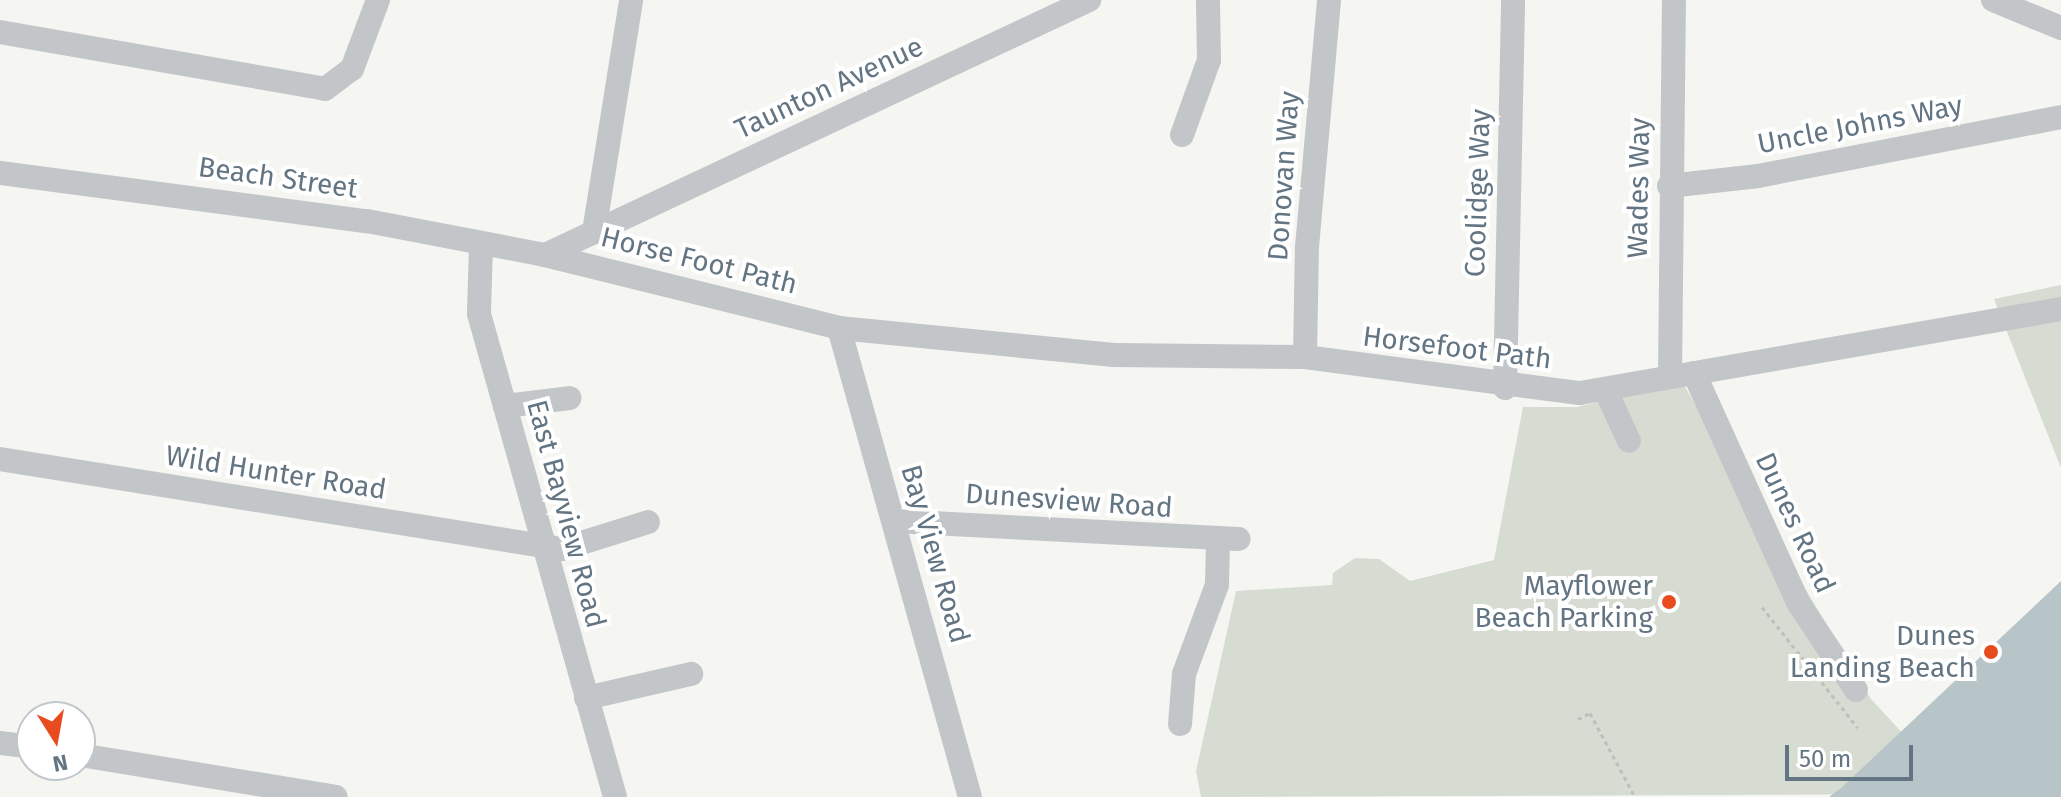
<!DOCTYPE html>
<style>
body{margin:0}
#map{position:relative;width:2061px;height:797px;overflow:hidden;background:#f5f5f1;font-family:"Fira Sans",sans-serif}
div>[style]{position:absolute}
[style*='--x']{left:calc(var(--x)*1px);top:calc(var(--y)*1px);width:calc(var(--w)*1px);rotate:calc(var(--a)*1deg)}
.green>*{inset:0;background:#d6dcd2}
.water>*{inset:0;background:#b7c5c8}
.path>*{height:3px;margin-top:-1.5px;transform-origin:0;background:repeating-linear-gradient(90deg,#bcbec0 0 4px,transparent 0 8px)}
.minor>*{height:24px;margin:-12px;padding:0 12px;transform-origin:12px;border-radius:12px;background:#c2c6c9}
.dots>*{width:22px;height:22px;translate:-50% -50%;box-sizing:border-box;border:4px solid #fff;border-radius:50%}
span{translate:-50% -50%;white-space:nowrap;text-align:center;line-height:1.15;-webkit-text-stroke:8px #fff;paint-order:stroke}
.street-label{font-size:28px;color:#637583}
.poi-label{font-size:28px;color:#637583}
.right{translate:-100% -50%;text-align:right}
.north{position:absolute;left:16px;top:701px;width:80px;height:80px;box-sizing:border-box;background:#fff;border:2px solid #c1c8cd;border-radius:50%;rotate:169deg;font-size:22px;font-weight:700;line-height:32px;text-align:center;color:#637583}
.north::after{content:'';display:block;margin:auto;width:28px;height:36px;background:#e84c1e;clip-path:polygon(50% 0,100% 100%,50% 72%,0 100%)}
.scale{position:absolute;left:1785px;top:745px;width:128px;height:36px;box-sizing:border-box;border:4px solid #637583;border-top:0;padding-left:10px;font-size:24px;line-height:28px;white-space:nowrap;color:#637583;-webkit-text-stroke:6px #fff;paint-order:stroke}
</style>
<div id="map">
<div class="green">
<i style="clip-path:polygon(2061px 285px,2061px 468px,1994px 299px)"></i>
<i style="clip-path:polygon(1682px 382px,1871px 699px,1959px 794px,1201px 797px,1196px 771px,1236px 591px,1332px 585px,1333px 573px,1355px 558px,1379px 559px,1410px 581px,1494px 560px,1523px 407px,1577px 407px)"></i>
</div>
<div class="water">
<i style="clip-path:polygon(2061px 581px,2061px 797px,1829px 797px,1841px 788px)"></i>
</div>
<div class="path">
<i style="--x:1762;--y:607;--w:154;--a:51.6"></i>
<i style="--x:1578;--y:719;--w:13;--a:-27"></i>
<i style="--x:1590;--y:713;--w:95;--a:61.8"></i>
</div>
<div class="minor">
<i style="--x:1993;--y:0;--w:74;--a:22.4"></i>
<i style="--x:0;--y:32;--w:330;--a:9.9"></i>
<i style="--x:325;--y:89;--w:34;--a:-37"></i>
<i style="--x:352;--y:69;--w:74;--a:-69.4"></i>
<i style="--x:1182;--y:135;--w:80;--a:-70.2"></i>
<i style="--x:1209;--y:60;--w:60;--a:-91"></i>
<i style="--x:0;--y:173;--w:370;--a:7.5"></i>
<i style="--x:367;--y:221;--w:181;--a:10.8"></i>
<i style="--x:545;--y:255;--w:303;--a:13.9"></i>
<i style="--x:839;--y:328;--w:276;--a:5.6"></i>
<i style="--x:1114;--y:355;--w:191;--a:0.6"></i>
<i style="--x:1305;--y:357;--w:277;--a:7.5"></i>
<i style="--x:1580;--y:393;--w:488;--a:-9.9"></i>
<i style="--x:1669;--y:186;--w:90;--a:-6.4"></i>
<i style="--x:1758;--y:176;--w:309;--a:-11"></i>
<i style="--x:594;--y:232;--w:547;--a:-25.11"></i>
<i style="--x:481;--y:245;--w:69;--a:91.7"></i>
<i style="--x:479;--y:314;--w:502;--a:74.27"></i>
<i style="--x:545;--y:255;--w:54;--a:-25.1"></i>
<i style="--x:594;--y:232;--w:235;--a:-80.9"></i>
<i style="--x:839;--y:328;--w:487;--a:74.4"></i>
<i style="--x:1305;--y:357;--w:110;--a:-89"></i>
<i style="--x:1307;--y:247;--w:248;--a:-84.9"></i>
<i style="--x:1694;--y:373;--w:254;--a:65.6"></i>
<i style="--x:1799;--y:604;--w:103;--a:56.5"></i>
<i style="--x:1670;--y:377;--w:377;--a:-89.4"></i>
<i style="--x:1505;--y:388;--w:388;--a:-88.8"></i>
<i style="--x:1605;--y:389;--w:57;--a:65.2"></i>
<i style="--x:505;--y:406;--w:65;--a:-7"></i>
<i style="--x:0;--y:459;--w:569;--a:9.1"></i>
<i style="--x:562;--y:549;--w:90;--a:-17.4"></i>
<i style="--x:894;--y:521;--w:345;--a:3"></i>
<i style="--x:586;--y:698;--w:108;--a:-12.9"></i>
<i style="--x:1180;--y:724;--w:50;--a:-85.4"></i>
<i style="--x:1184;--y:674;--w:95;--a:-69.7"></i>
<i style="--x:1217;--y:585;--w:45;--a:-88.7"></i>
<i style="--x:0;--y:743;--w:32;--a:7"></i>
<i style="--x:80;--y:755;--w:259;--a:9.3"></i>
</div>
<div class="dots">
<i style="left:1669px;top:602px;background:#e84c1e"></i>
<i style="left:1991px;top:652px;background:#e84c1e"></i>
</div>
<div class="street-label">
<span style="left:829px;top:88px;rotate:-25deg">Taunton Avenue</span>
<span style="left:1860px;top:125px;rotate:-11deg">Uncle Johns Way</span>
<span style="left:1284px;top:176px;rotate:-86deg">Donovan Way</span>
<span style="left:278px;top:178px;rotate:8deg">Beach Street</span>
<span style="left:1639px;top:188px;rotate:-89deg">Wades Way</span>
<span style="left:1478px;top:193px;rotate:-88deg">Coolidge Way</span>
<span style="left:699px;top:261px;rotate:14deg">Horse Foot Path</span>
<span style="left:1457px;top:348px;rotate:7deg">Horsefoot Path</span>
<span style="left:276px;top:473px;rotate:9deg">Wild Hunter Road</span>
<span style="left:1069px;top:501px;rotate:4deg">Dunesview Road</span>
<span style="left:566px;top:514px;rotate:75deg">East Bayview Road</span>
<span style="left:1795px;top:523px;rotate:65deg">Dunes Road</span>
<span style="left:935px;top:554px;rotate:74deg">Bay View Road</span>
</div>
<div class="poi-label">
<span class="right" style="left:1653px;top:602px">Mayflower<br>Beach Parking</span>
<span class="right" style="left:1975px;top:652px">Dunes<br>Landing Beach</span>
</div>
<div class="north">N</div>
<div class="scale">50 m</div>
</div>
